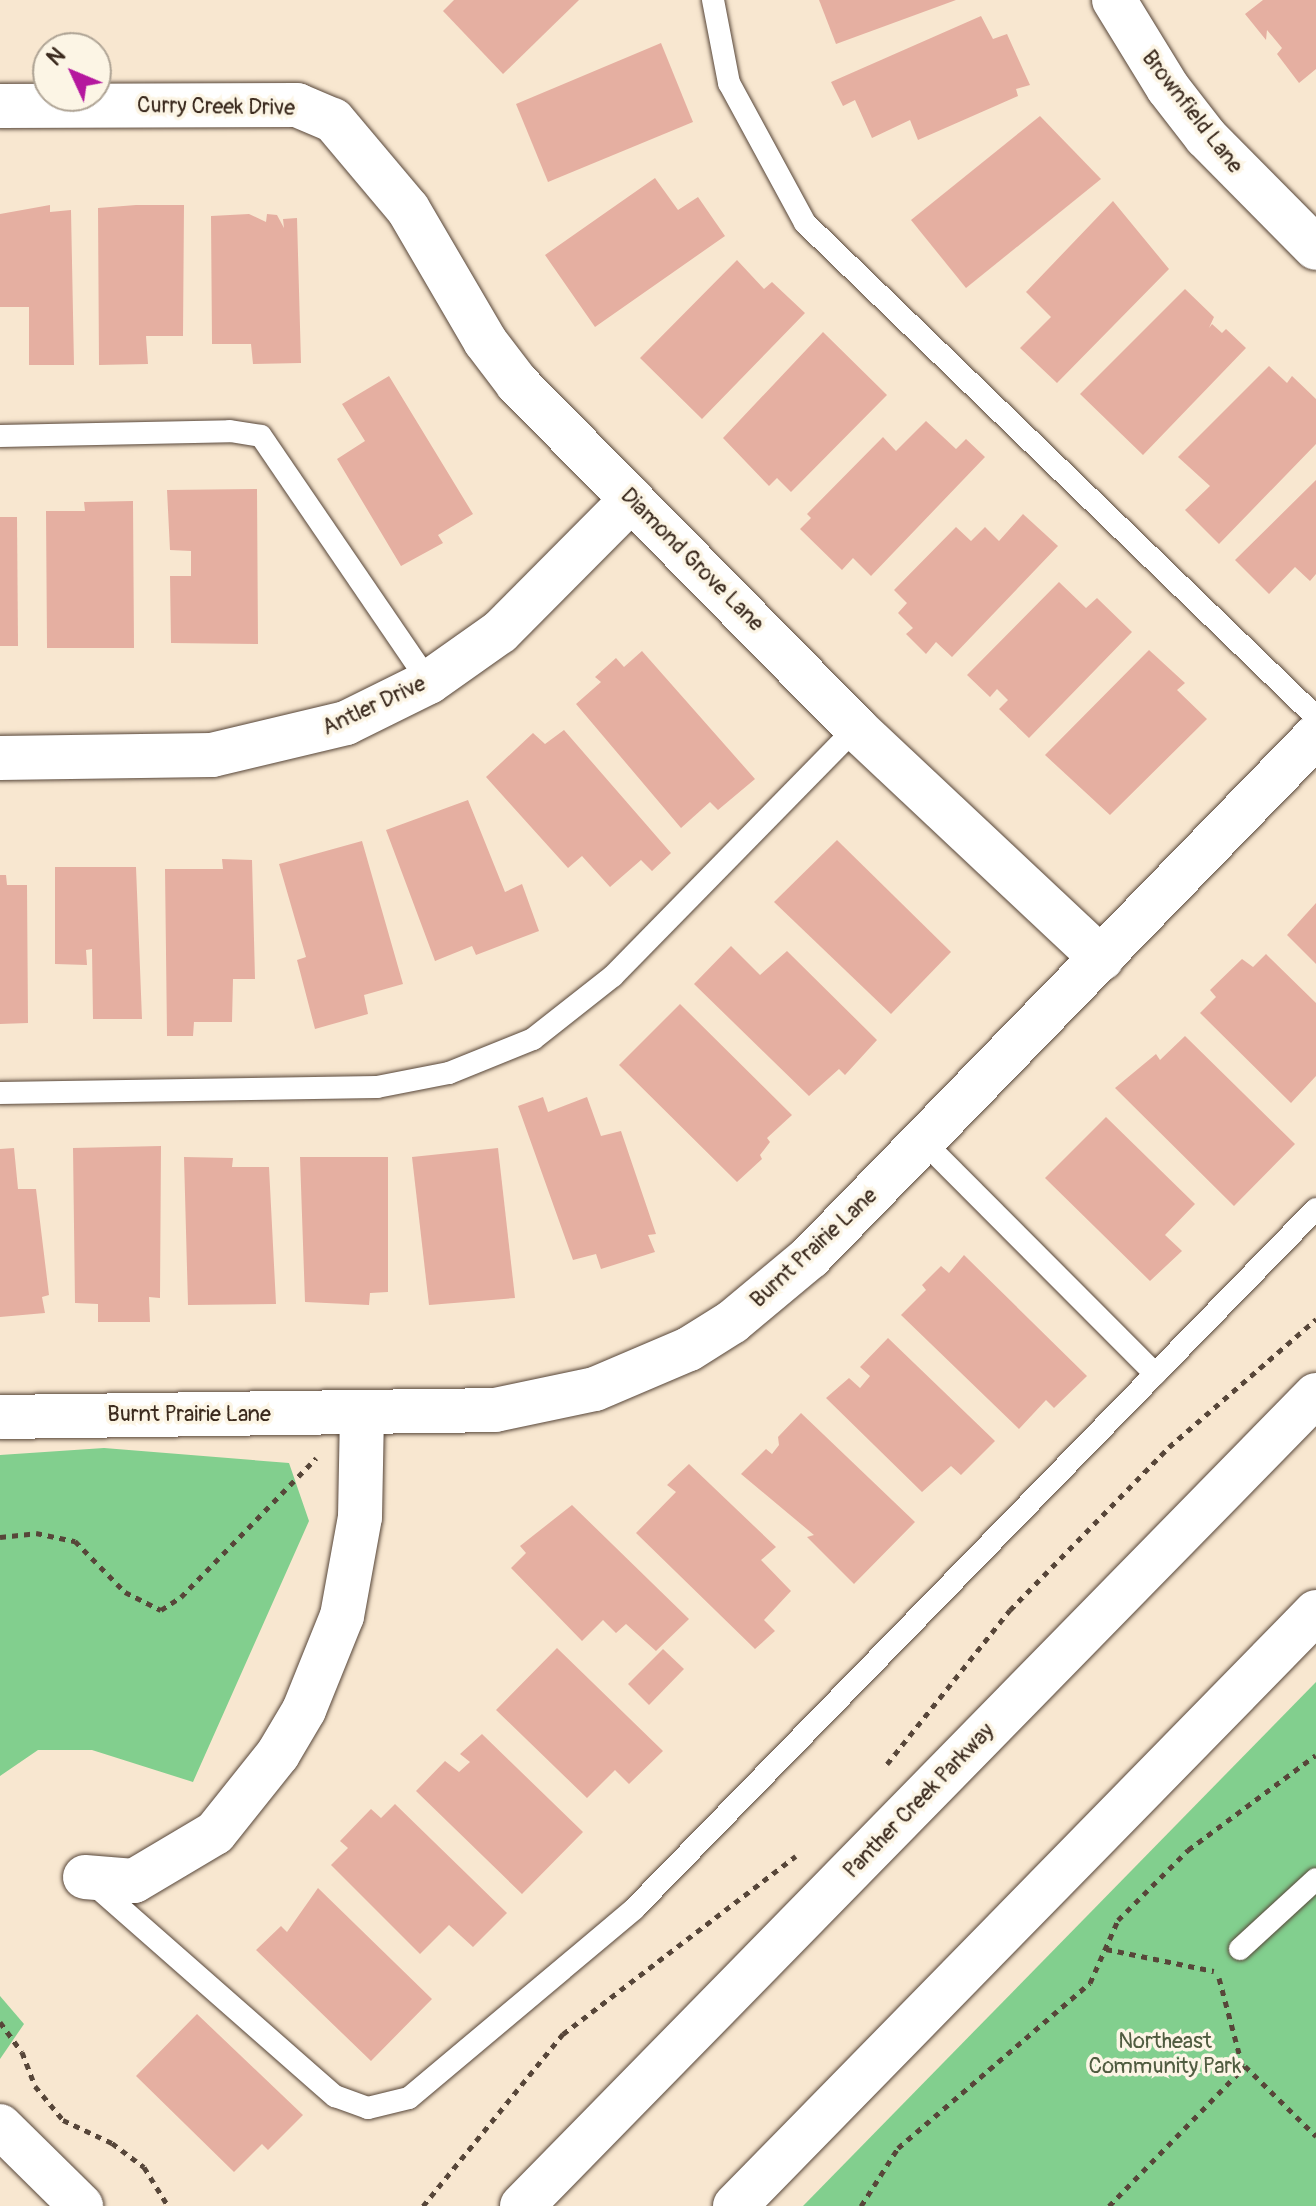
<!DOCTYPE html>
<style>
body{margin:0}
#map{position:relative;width:1316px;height:2206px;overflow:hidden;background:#f8e7d0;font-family:Pangolin,sans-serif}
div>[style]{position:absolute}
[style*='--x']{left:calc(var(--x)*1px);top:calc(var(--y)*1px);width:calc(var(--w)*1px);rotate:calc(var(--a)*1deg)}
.green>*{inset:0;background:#82cf8e}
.building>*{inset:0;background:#e5afa1}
.path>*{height:5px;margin-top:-2.5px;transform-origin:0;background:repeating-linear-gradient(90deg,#574639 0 6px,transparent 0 12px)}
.roads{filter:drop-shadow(0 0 2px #574639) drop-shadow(0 0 2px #574639)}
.service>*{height:22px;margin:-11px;padding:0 11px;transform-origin:11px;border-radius:11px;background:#fff}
.minor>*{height:44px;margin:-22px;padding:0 22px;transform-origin:22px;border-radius:22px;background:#fff}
.secondary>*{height:44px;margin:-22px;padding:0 22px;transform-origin:22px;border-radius:22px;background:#fff}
span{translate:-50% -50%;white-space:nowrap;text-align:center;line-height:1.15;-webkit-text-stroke:7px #fcf5e5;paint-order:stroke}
.street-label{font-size:22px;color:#3b2a1e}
.park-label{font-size:22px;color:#505c40}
.north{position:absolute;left:32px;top:32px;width:80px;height:80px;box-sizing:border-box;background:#fcf5e5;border:2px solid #afa495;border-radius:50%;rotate:314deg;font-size:22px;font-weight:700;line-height:32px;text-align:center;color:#3b2a1e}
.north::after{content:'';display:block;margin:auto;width:28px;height:36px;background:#b5179e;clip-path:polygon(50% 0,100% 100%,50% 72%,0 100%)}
</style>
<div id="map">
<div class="green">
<i style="clip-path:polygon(104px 1448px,289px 1463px,309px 1521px,193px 1782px,92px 1750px,38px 1750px,0 1776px,0 1455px)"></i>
<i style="clip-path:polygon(1316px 1682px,1316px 2206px,803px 2206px)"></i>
<i style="clip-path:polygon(0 1996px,24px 2024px,0 2059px)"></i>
</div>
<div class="building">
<i style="clip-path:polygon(454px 0,579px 0,503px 74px,443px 11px)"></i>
<i style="clip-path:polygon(819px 0,956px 0,836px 44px)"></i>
<i style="clip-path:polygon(1263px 0,1316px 0,1316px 69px,1299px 83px,1277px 54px,1282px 48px,1267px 30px,1266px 40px,1245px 14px)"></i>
<i style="clip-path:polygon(981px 16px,993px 39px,1007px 34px,1030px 85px,1016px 89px,1018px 96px,918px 140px,910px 120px,872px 138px,855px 100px,843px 106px,831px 82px)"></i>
<i style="clip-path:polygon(661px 43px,693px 122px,548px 182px,516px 104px)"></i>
<i style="clip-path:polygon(1040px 116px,1101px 179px,966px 288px,911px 220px)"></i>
<i style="clip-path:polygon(655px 178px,678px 210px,698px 197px,725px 236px,595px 327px,545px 255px)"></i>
<i style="clip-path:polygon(1113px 201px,1169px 269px,1057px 383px,1020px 348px,1051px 317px,1026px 292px)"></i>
<i style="clip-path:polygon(50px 205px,50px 212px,71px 210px,74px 365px,29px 365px,29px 307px,0 307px,0 214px)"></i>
<i style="clip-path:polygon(136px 205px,184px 205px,183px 336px,146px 336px,148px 364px,99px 365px,98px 208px)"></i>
<i style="clip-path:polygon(249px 214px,266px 222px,267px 214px,277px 215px,284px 228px,283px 219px,297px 218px,301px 363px,253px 364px,251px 344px,212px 344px,211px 216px)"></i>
<i style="clip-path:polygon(737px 260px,764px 289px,772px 282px,805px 313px,702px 419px,640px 358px)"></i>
<i style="clip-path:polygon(1185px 289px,1214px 317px,1209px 328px,1212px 324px,1222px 333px,1226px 329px,1246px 348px,1143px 455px,1080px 394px)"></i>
<i style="clip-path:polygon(823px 332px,887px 395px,791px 492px,777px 478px,769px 486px,723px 438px)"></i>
<i style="clip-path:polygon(1269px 366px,1287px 383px,1292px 376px,1316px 399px,1316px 444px,1219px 544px,1185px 510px,1210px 486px,1178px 457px)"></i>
<i style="clip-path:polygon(389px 376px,473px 514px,438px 535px,443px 543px,401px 566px,337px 459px,365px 441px,342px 404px)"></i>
<i style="clip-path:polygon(926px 421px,956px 449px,966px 439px,985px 457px,871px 576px,853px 558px,842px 570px,800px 529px,811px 518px,807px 514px,883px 437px,896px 451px)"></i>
<i style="clip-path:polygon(1316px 480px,1316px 574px,1310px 581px,1295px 567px,1269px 594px,1235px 560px)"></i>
<i style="clip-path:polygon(257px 489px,258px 644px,171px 643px,170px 576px,191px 576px,191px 551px,170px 550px,167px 490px)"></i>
<i style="clip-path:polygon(133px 501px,134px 648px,47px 648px,46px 511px,85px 511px,84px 502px)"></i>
<i style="clip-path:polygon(1023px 514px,1058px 546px,952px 657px,936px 642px,926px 654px,906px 634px,913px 628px,898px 613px,907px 603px,894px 590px,956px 527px,971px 541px,985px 527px,999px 541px)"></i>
<i style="clip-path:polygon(0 517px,17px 517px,18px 646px,0 646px)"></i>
<i style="clip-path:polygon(1059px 582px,1086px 608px,1097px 598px,1132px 632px,1029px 738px,999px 709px,1008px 700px,997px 689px,990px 697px,967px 675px)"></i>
<i style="clip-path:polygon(1149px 650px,1185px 683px,1177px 690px,1207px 719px,1110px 815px,1045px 755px)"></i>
<i style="clip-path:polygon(642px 651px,755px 779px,718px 810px,710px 802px,681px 828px,576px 704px,601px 682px,595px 677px,616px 658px,624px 667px)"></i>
<i style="clip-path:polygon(564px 730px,671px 853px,652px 871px,641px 860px,610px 887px,582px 856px,568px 868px,486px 777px,533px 733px,545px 744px)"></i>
<i style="clip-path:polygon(468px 800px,505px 892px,522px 884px,539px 931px,476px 955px,472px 946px,435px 961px,386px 830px)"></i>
<i style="clip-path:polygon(837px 840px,951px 952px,891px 1014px,774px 902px)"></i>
<i style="clip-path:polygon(362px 841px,403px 984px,364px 995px,368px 1014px,315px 1029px,297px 960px,306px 957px,279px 864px)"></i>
<i style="clip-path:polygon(222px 859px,252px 860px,255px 979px,233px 979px,232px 1022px,194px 1022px,193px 1036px,167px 1036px,165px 869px,223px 869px)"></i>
<i style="clip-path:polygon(55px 867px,136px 867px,142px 1019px,93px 1019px,92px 949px,86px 950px,87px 965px,55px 964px)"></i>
<i style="clip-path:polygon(0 875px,6px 875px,7px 885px,27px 885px,28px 1023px,0 1024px)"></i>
<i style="clip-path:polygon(1316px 903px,1316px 964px,1287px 935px)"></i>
<i style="clip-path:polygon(731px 946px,760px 975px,787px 951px,877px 1040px,845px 1075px,839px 1069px,809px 1096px,694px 984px)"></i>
<i style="clip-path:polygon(1266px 954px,1316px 1003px,1316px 1076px,1291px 1103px,1200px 1013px,1216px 997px,1210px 990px,1242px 959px,1253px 967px)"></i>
<i style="clip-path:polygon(680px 1004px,792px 1115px,767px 1138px,770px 1142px,760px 1155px,762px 1159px,737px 1182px,619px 1065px)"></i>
<i style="clip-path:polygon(1185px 1036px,1295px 1144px,1234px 1206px,1115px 1088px,1156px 1054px,1160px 1060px)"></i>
<i style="clip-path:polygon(543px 1097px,548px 1112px,587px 1097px,601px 1136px,621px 1131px,656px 1234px,648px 1235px,655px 1252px,601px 1269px,596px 1254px,573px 1260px,518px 1106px)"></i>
<i style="clip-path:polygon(1106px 1117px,1195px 1204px,1165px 1235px,1182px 1251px,1150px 1281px,1045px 1178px)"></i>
<i style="clip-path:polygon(161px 1146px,160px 1298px,149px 1297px,150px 1322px,98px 1322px,98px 1304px,75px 1303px,73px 1148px)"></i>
<i style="clip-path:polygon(14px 1148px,18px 1189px,36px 1189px,49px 1295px,42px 1297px,45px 1313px,0 1317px,0 1149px)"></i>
<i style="clip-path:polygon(498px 1148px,515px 1298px,429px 1305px,412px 1157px)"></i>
<i style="clip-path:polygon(184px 1157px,233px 1158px,232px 1167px,269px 1167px,276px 1304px,188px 1305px)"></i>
<i style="clip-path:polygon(300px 1157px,388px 1157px,388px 1292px,370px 1293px,369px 1305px,305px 1302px)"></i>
<i style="clip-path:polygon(964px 1255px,1087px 1376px,1054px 1408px,1046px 1400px,1019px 1429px,901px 1315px,926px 1290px,922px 1285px,941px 1266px,949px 1273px)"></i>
<i style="clip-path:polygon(888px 1338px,995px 1441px,961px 1475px,951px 1466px,922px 1492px,826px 1398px,849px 1378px,860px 1388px,870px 1376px,860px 1367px)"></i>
<i style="clip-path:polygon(801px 1413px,915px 1522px,854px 1584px,807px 1537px,814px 1535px,741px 1474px,766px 1449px,772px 1454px,779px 1445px,778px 1437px)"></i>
<i style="clip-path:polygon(689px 1464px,776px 1547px,761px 1560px,791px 1591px,764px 1620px,775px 1631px,755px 1649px,636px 1533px,676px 1492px,667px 1485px)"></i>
<i style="clip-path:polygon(572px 1505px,689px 1619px,656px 1651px,626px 1624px,616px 1633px,603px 1620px,582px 1641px,511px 1568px,526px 1553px,520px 1546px)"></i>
<i style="clip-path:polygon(557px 1648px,663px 1751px,629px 1784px,615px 1770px,587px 1798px,496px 1710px)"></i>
<i style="clip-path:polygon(663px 1649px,684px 1669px,649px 1705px,628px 1684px)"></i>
<i style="clip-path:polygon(482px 1734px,583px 1832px,522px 1894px,416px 1791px,445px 1761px,459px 1772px,470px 1762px,460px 1754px)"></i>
<i style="clip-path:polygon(395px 1804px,507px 1913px,473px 1947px,449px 1925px,420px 1954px,331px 1865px,348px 1848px,340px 1841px,371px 1809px,381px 1818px)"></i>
<i style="clip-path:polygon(318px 1888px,432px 1999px,371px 2061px,256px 1950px,281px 1926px,287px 1932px)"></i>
<i style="clip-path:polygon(197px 2014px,303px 2115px,268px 2150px,262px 2144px,234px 2172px,136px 2076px)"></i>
</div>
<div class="path">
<i style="--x:0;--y:1537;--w:36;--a:-6"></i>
<i style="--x:36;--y:1533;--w:40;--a:12"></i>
<i style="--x:75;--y:1541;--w:71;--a:45.6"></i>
<i style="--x:125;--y:1592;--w:40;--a:26.6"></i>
<i style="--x:161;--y:1610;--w:24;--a:-33"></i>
<i style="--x:181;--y:1597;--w:194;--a:-45.8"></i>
<i style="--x:887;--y:1764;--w:197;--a:-51.4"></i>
<i style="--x:1010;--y:1610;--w:228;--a:-45.7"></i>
<i style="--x:1169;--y:1447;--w:195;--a:-41"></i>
<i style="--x:1106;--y:1949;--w:110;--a:11.5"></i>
<i style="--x:1219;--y:1978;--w:93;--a:75.1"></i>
<i style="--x:0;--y:2022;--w:37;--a:54"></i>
<i style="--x:22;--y:2052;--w:36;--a:69"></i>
<i style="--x:35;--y:2086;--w:44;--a:50.5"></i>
<i style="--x:63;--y:2120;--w:54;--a:25.1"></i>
<i style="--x:112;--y:2143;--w:40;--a:37"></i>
<i style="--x:144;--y:2167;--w:46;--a:58.4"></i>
<i style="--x:423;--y:2206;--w:222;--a:-50.9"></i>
<i style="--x:563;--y:2034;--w:293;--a:-37.4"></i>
<i style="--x:861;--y:2206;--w:69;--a:-57.5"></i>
<i style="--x:898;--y:2148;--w:253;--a:-40.7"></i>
<i style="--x:1090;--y:1983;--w:69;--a:-66"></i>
<i style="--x:1118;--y:1920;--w:99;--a:-45"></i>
<i style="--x:1188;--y:1850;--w:159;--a:-36.6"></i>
<i style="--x:1109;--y:2206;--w:195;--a:-45.8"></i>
<i style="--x:1245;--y:2066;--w:100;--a:44.6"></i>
</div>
<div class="roads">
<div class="service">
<i style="--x:713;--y:0;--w:85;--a:79.1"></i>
<i style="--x:729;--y:83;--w:159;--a:61.5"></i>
<i style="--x:805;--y:223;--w:711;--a:44.03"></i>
<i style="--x:0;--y:436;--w:230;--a:-1.2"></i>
<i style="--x:230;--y:431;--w:31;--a:9"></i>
<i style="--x:261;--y:436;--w:298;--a:55.7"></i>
<i style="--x:0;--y:1093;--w:377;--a:-0.9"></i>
<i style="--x:377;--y:1087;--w:73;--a:-11"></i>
<i style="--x:449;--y:1073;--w:91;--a:-22"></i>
<i style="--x:533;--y:1039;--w:102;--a:-38.2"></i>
<i style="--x:613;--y:976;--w:347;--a:-45.6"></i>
<i style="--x:923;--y:1141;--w:329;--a:45.1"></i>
<i style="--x:91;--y:1882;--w:325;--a:41.3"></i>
<i style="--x:335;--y:2096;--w:35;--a:20"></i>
<i style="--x:368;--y:2108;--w:42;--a:-13.7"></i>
<i style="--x:409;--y:2098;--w:294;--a:-40"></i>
<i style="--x:634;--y:1909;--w:977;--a:-45.75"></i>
<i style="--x:1240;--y:1949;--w:103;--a:-42.6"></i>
</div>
<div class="minor">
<i style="--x:1114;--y:0;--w:103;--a:58.5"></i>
<i style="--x:1168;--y:88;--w:62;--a:52.2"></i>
<i style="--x:1206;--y:137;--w:156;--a:45.3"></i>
<i style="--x:0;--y:106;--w:297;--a:-0.2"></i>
<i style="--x:297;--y:105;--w:39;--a:23"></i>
<i style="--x:333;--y:120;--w:116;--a:49.9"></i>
<i style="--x:408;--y:209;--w:153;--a:59.7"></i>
<i style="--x:485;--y:341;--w:53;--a:52.7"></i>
<i style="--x:517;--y:383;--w:484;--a:45.5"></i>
<i style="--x:856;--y:728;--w:337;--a:43.2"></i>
<i style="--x:0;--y:758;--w:212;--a:-0.8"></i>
<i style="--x:212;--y:755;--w:138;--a:-13.4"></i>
<i style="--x:346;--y:723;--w:93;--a:-26.3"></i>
<i style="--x:429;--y:682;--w:87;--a:-35.2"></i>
<i style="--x:500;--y:632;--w:187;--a:-45.2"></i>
<i style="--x:0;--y:1417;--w:495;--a:-0.8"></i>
<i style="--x:495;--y:1410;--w:102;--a:-11.9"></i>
<i style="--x:595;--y:1389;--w:102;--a:-23.1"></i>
<i style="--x:689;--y:1349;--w:51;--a:-32.1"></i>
<i style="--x:732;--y:1322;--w:102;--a:-39.8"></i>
<i style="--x:810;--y:1257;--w:726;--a:-45.84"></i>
<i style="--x:85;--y:1877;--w:49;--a:4.7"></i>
<i style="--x:134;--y:1881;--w:94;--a:-30.7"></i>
<i style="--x:215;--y:1833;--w:101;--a:-51.4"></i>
<i style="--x:278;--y:1754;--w:51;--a:-59.4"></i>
<i style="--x:304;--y:1710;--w:101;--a:-68"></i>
<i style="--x:342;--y:1616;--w:101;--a:-79.7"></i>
<i style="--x:360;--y:1517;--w:104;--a:-88.9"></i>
<i style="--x:0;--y:2126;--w:114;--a:44.6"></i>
</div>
<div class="secondary">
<i style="--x:522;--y:2206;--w:1135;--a:-45.61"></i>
<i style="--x:735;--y:2206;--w:831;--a:-45.63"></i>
</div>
</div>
<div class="street-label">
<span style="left:216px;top:107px;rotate:1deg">Curry Creek Drive</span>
<span style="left:1192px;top:112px;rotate:52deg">Brownfield Lane</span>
<span style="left:692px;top:560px;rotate:45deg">Diamond Grove Lane</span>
<span style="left:374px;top:706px;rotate:-25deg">Antler Drive</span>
<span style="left:814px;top:1248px;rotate:-43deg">Burnt Prairie Lane</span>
<span style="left:189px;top:1415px">Burnt Prairie Lane</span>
<span style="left:919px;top:1801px;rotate:-46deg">Panther Creek Parkway</span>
</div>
<div class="park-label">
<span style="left:1165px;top:2054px">Northeast<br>Community Park</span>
</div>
<div class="north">N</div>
</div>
